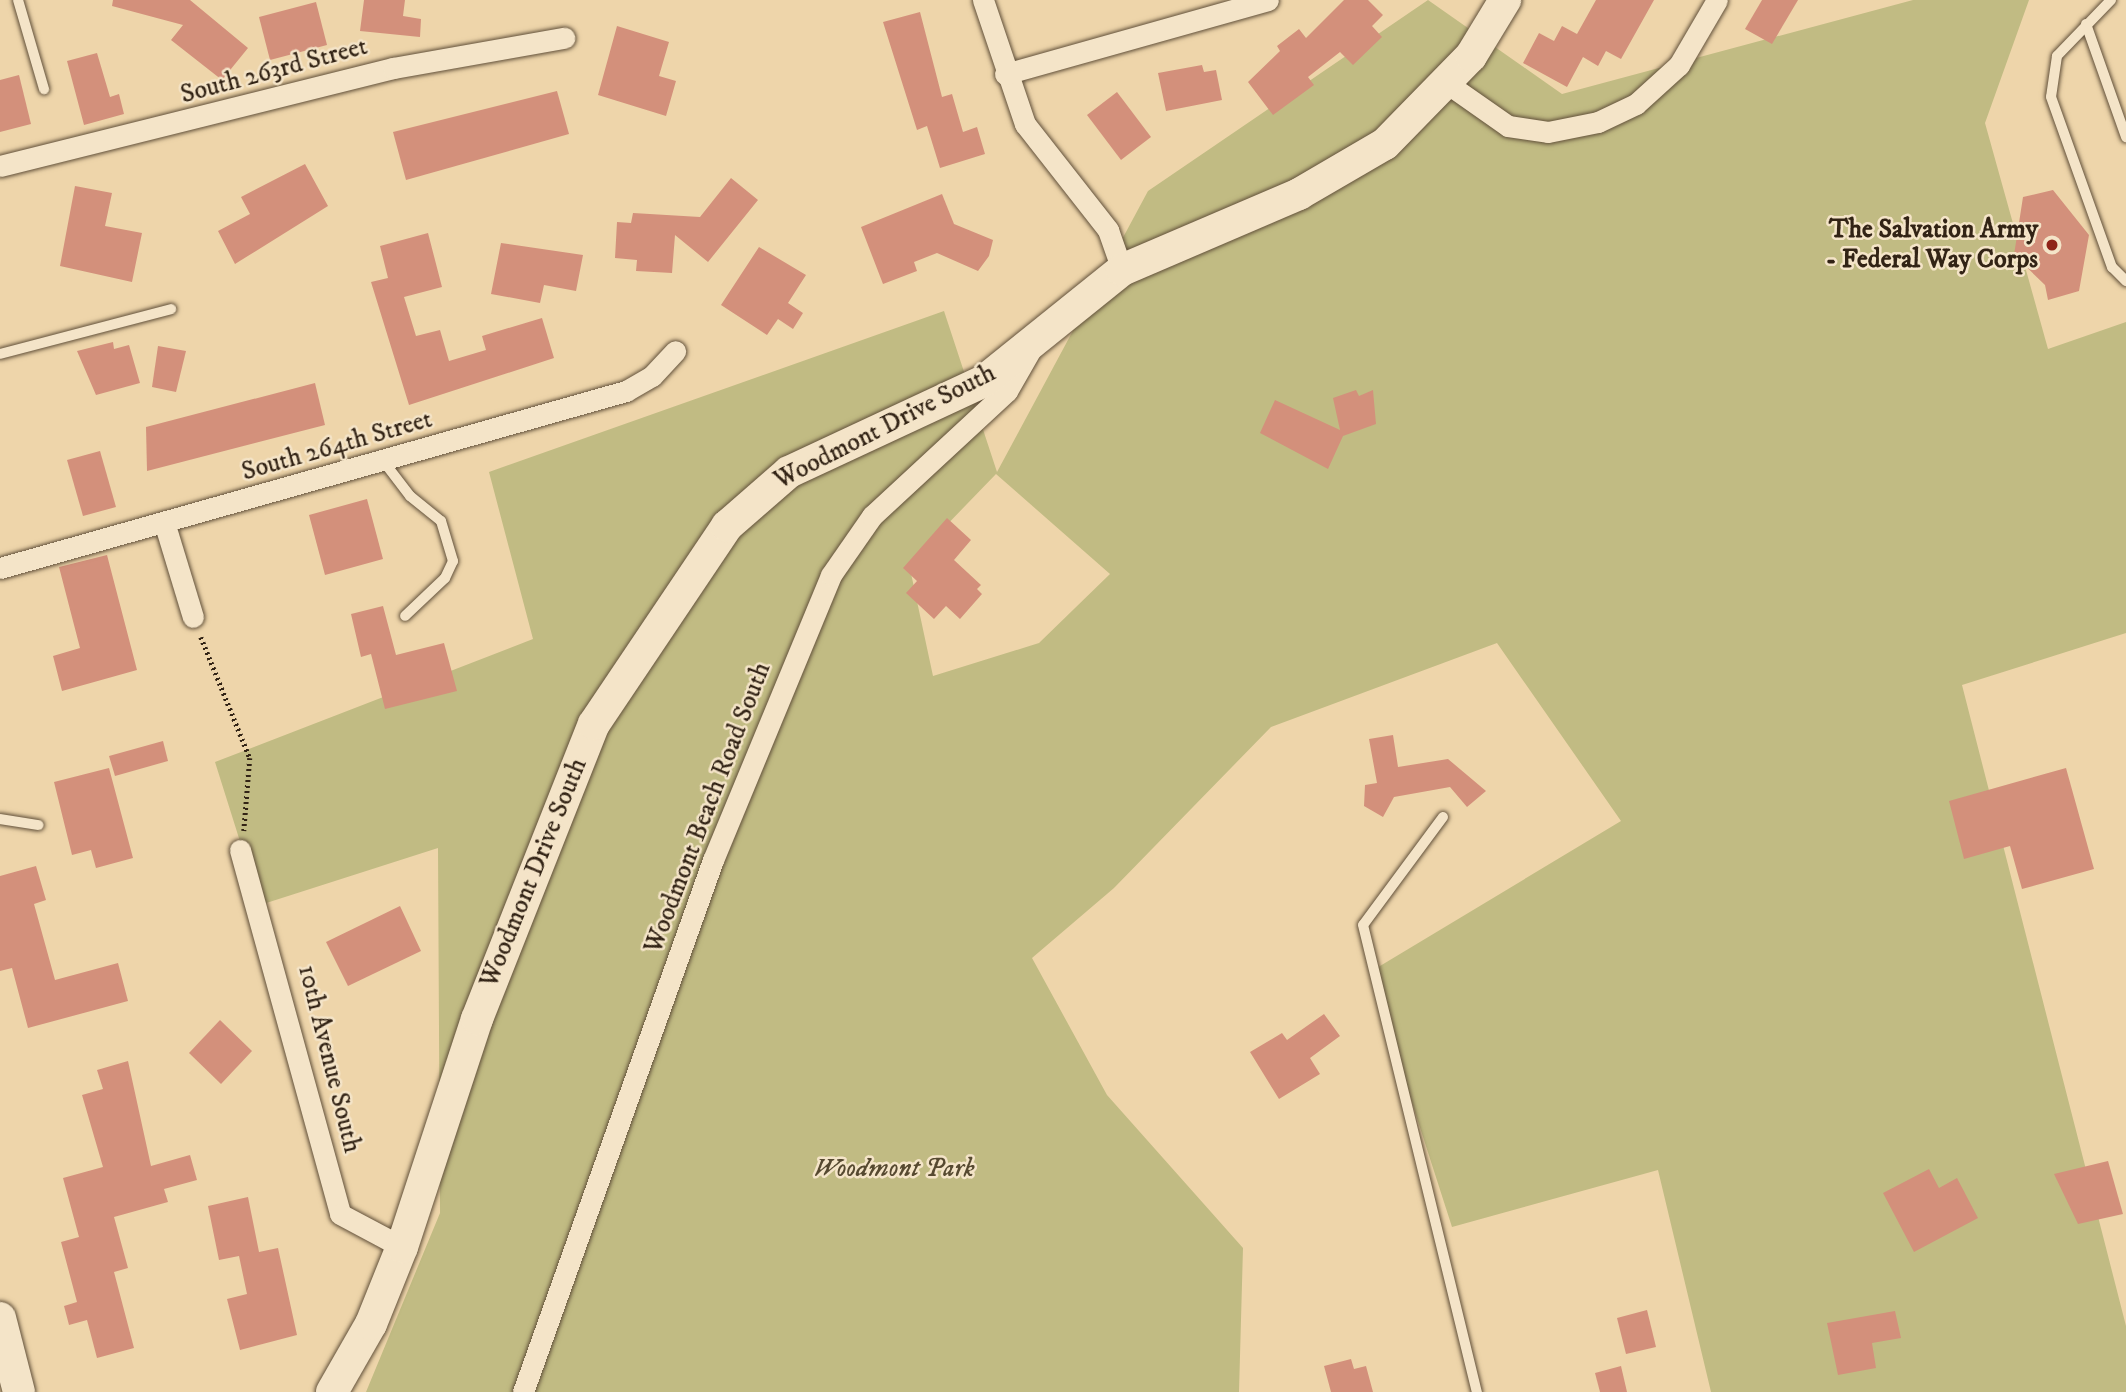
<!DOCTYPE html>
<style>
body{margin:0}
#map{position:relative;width:2126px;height:1392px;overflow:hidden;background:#eed5aa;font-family:"IM FELL DW Pica",serif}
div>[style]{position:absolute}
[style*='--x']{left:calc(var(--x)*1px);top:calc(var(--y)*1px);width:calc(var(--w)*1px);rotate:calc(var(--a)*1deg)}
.green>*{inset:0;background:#c1bb83}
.building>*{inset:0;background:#d3907b}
.path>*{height:4.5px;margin-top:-2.25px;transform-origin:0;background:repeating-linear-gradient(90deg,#322315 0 2px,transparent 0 5.5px)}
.roads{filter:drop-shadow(0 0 2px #61503a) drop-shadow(0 0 2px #61503a)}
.service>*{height:10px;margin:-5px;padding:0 5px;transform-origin:5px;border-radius:5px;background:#f4e4c8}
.minor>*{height:21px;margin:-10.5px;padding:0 10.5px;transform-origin:10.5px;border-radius:10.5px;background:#f4e4c8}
.secondary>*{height:32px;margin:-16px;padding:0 16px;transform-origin:16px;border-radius:16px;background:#f4e4c8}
.dots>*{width:19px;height:19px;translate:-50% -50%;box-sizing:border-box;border:4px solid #f4e4c8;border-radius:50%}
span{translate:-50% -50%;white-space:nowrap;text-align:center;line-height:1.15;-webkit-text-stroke:5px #f4e4c8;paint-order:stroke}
.street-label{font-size:26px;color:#322315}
.poi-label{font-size:26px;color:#322315;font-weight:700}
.right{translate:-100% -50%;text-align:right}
.park-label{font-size:26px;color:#564930;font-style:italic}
</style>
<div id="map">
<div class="green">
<i style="clip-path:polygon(evenodd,1428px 0,1562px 94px,1913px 0,2029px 0,1985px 123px,2048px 349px,2126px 322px,2126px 633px,1962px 685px,2126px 1326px,2126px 1392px,1711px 1392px,1658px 1170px,1452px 1227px,1370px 972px,1621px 821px,1497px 643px,1271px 727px,1114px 888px,1032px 958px,1107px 1095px,1243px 1248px,1239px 1392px,366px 1392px,440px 1213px,438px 848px,260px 905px,215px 762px,533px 639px,489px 472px,944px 311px,997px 472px,1148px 191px,1428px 0,996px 474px,1110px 574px,1039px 643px,933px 676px,909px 564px,996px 474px)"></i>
</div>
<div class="building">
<i style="clip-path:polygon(113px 0,190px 0,248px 48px,222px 80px,171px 40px,183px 25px,112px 6px)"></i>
<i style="clip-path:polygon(364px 0,405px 0,403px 16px,421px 19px,420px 37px,360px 31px)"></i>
<i style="clip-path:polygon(1344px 0,1368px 0,1383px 15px,1372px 26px,1382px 37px,1353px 65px,1340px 52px,1308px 77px,1314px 85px,1273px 115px,1248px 82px,1280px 51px,1277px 46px,1299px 29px,1306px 38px)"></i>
<i style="clip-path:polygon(1596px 0,1654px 0,1621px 59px,1606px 51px,1598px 66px,1583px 57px,1567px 87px,1523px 63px,1539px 33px,1554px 41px,1562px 26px,1577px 34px)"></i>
<i style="clip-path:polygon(1762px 0,1798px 0,1772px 44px,1745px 29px)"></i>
<i style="clip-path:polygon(316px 2px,327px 45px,270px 60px,259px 17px)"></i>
<i style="clip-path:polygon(920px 12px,942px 97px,952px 94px,963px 132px,977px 127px,985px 154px,940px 168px,927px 126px,917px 130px,883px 22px)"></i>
<i style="clip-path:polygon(617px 26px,669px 42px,659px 76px,676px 81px,666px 116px,598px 95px)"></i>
<i style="clip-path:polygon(97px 53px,110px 97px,119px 94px,124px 114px,84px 125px,67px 61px)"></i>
<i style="clip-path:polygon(1202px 65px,1204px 72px,1216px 70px,1222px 100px,1166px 111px,1158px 73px)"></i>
<i style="clip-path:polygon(19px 75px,31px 124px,0 132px,0 80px)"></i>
<i style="clip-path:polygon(557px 91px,569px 134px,406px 180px,393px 132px)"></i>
<i style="clip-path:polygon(1117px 92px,1151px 137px,1121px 160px,1087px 115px)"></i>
<i style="clip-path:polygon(305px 164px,328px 206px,235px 264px,218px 231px,250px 214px,241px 197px)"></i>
<i style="clip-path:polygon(731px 178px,758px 200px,708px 262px,675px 235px,672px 273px,636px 271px,637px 260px,615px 258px,617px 222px,631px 223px,633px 213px,700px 217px)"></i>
<i style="clip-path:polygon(75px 186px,112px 193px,105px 226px,142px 233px,132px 282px,60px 266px)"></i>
<i style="clip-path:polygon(2053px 190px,2089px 235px,2079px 291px,2048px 300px,2045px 285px,2014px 255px,2023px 197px)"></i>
<i style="clip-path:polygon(942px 194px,954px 224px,993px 240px,989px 256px,978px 271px,937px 253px,914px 262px,917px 271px,883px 284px,861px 227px)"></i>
<i style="clip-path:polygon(428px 233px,442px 287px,404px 297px,416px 336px,440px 330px,449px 361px,486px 350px,482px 336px,542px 318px,554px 358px,409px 405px,371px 282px,388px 278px,380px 246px)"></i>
<i style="clip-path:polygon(501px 243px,583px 255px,576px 291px,544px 285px,540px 303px,491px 294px)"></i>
<i style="clip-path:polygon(759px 247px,806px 275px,788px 303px,803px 313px,793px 329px,778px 319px,767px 335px,721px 305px)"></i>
<i style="clip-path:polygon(113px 342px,114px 349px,129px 345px,140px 383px,96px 395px,77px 351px)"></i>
<i style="clip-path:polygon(158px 346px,186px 351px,176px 392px,152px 387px)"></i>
<i style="clip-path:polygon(315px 383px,325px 425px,147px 471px,146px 427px)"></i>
<i style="clip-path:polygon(1356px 390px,1359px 396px,1373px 390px,1376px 424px,1343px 436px,1328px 469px,1260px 433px,1275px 400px,1340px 430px,1333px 398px)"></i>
<i style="clip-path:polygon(100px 451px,116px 507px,83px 516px,67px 460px)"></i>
<i style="clip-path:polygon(367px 499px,383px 559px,325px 575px,309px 515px)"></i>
<i style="clip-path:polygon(947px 518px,971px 540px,954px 560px,981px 585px,977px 589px,982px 594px,960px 619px,946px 606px,934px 619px,906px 593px,917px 581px,903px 568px)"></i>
<i style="clip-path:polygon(107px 555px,137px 670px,62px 691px,53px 656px,80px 648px,59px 567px)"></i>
<i style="clip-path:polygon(383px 606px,396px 655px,444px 643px,457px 691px,385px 709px,371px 654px,361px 657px,351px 614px)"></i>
<i style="clip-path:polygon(1393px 735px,1398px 767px,1448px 759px,1486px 791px,1467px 807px,1450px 787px,1394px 797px,1383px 817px,1364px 806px,1365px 785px,1377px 783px,1369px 739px)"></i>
<i style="clip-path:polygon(163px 741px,168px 761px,115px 776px,109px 756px)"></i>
<i style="clip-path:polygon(109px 768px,133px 858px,96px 868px,91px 850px,72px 855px,54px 782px)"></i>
<i style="clip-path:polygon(2066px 768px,2094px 869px,2022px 889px,2010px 846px,1964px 859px,1949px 801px)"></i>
<i style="clip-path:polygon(36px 866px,46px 900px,34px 904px,55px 980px,118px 963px,128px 1001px,28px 1028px,12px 968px,0 971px,0 876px)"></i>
<i style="clip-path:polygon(400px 906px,421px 951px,348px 986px,326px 942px)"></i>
<i style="clip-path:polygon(1324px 1014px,1340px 1036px,1310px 1058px,1320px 1074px,1279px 1099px,1250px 1052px,1282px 1033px,1287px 1040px)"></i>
<i style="clip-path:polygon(220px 1020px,252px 1051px,221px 1084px,189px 1053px)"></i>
<i style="clip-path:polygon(128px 1061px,151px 1166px,190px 1155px,197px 1180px,164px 1189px,168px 1202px,114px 1217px,128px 1268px,114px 1272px,134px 1348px,97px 1358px,87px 1320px,69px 1325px,64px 1306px,77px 1302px,61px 1242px,79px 1237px,63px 1178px,103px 1167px,82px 1095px,103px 1089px,97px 1070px)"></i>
<i style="clip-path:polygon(2108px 1161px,2123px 1214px,2078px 1224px,2054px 1174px)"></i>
<i style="clip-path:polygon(1929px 1169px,1939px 1188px,1957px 1178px,1978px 1218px,1914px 1252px,1883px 1193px)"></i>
<i style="clip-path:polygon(248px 1197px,259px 1252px,278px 1248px,297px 1335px,240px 1350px,227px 1299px,247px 1294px,239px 1256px,219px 1260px,208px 1206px)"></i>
<i style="clip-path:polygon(1647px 1310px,1656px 1347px,1626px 1354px,1617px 1318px)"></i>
<i style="clip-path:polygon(1895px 1311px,1901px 1338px,1872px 1343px,1876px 1368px,1838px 1375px,1827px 1323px)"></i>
<i style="clip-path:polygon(1351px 1359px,1354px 1369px,1366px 1366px,1373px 1392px,1331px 1392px,1324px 1366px)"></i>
<i style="clip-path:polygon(1621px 1366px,1627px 1392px,1600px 1392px,1595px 1373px)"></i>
</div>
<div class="path">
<i style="--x:201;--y:637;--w:131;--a:68"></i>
<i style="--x:250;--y:758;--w:73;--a:94.7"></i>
</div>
<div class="roads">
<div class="service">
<i style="--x:18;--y:0;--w:93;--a:73.7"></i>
<i style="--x:2111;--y:0;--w:78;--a:134"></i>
<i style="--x:2057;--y:56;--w:41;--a:98.3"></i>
<i style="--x:2051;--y:97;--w:181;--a:70.3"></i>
<i style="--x:2112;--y:267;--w:20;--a:45"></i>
<i style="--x:2086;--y:24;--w:120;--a:70.5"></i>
<i style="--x:0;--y:354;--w:177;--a:-14.7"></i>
<i style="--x:384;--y:462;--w:43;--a:52.6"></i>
<i style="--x:410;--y:496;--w:40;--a:39"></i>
<i style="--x:441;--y:521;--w:42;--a:73.3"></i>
<i style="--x:453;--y:561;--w:19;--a:115"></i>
<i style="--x:445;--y:578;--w:55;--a:136.5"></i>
<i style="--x:1443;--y:817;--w:134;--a:126.5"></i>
<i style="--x:1363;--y:925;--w:481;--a:76.3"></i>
<i style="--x:0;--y:819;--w:39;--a:9"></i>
</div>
<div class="minor">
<i style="--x:983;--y:0;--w:131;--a:71.3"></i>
<i style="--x:1025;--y:124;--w:135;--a:51.9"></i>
<i style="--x:1108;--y:230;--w:42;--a:70.7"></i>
<i style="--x:1005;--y:74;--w:273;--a:-15.7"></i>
<i style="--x:1448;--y:84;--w:73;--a:35"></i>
<i style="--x:1508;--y:126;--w:40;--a:8.5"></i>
<i style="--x:1548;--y:132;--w:51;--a:-11.3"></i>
<i style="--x:1598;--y:122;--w:42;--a:-25.3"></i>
<i style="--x:1636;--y:104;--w:58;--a:-42.2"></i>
<i style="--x:1679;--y:65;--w:75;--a:-59.7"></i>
<i style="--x:0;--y:166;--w:405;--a:-14"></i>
<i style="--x:393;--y:68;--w:174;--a:-10"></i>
<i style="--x:165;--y:525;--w:96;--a:73.1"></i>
<i style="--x:0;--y:568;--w:651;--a:-15.79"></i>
<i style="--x:626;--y:391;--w:30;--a:-30"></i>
<i style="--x:652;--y:376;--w:34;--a:-47"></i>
<i style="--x:240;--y:850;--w:377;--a:74.6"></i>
<i style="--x:340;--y:1214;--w:70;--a:28"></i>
<i style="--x:523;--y:1392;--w:565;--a:-70.35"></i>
<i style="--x:713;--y:860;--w:308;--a:-67.5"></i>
<i style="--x:831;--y:575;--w:72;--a:-55.2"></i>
<i style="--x:872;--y:516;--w:184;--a:-42.8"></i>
<i style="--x:1007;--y:391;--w:46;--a:-60.1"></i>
</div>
<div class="secondary">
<i style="--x:0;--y:1318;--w:76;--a:75.6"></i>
<i style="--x:332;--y:1392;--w:78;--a:-60.2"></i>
<i style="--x:371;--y:1324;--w:83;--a:-68.1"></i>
<i style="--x:402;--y:1247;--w:240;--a:-71.8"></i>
<i style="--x:477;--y:1019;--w:317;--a:-68.4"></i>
<i style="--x:594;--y:724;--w:239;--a:-56.1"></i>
<i style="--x:727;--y:526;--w:82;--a:-41.1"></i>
<i style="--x:789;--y:472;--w:215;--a:-25"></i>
<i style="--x:984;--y:381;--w:177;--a:-38.8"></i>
<i style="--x:1122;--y:270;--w:193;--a:-23.2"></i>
<i style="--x:1299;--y:194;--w:99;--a:-30.2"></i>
<i style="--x:1385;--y:144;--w:123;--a:-45.7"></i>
<i style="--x:1471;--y:56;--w:66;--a:-58.7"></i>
</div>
</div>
<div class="dots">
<i style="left:2052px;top:245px;background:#8f2418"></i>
</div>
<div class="street-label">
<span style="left:274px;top:71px;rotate:-15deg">South 263rd Street</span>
<span style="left:885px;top:427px;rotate:-27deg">Woodmont Drive South</span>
<span style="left:337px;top:446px;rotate:-16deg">South 264th Street</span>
<span style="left:708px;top:808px;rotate:-69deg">Woodmont Beach Road South</span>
<span style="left:534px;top:873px;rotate:-68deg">Woodmont Drive South</span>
<span style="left:329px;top:1059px;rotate:76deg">10th Avenue South</span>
</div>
<div class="poi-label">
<span class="right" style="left:2038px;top:245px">The Salvation Army<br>- Federal Way Corps</span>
</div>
<div class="park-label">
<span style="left:894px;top:1169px">Woodmont Park</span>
</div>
</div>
